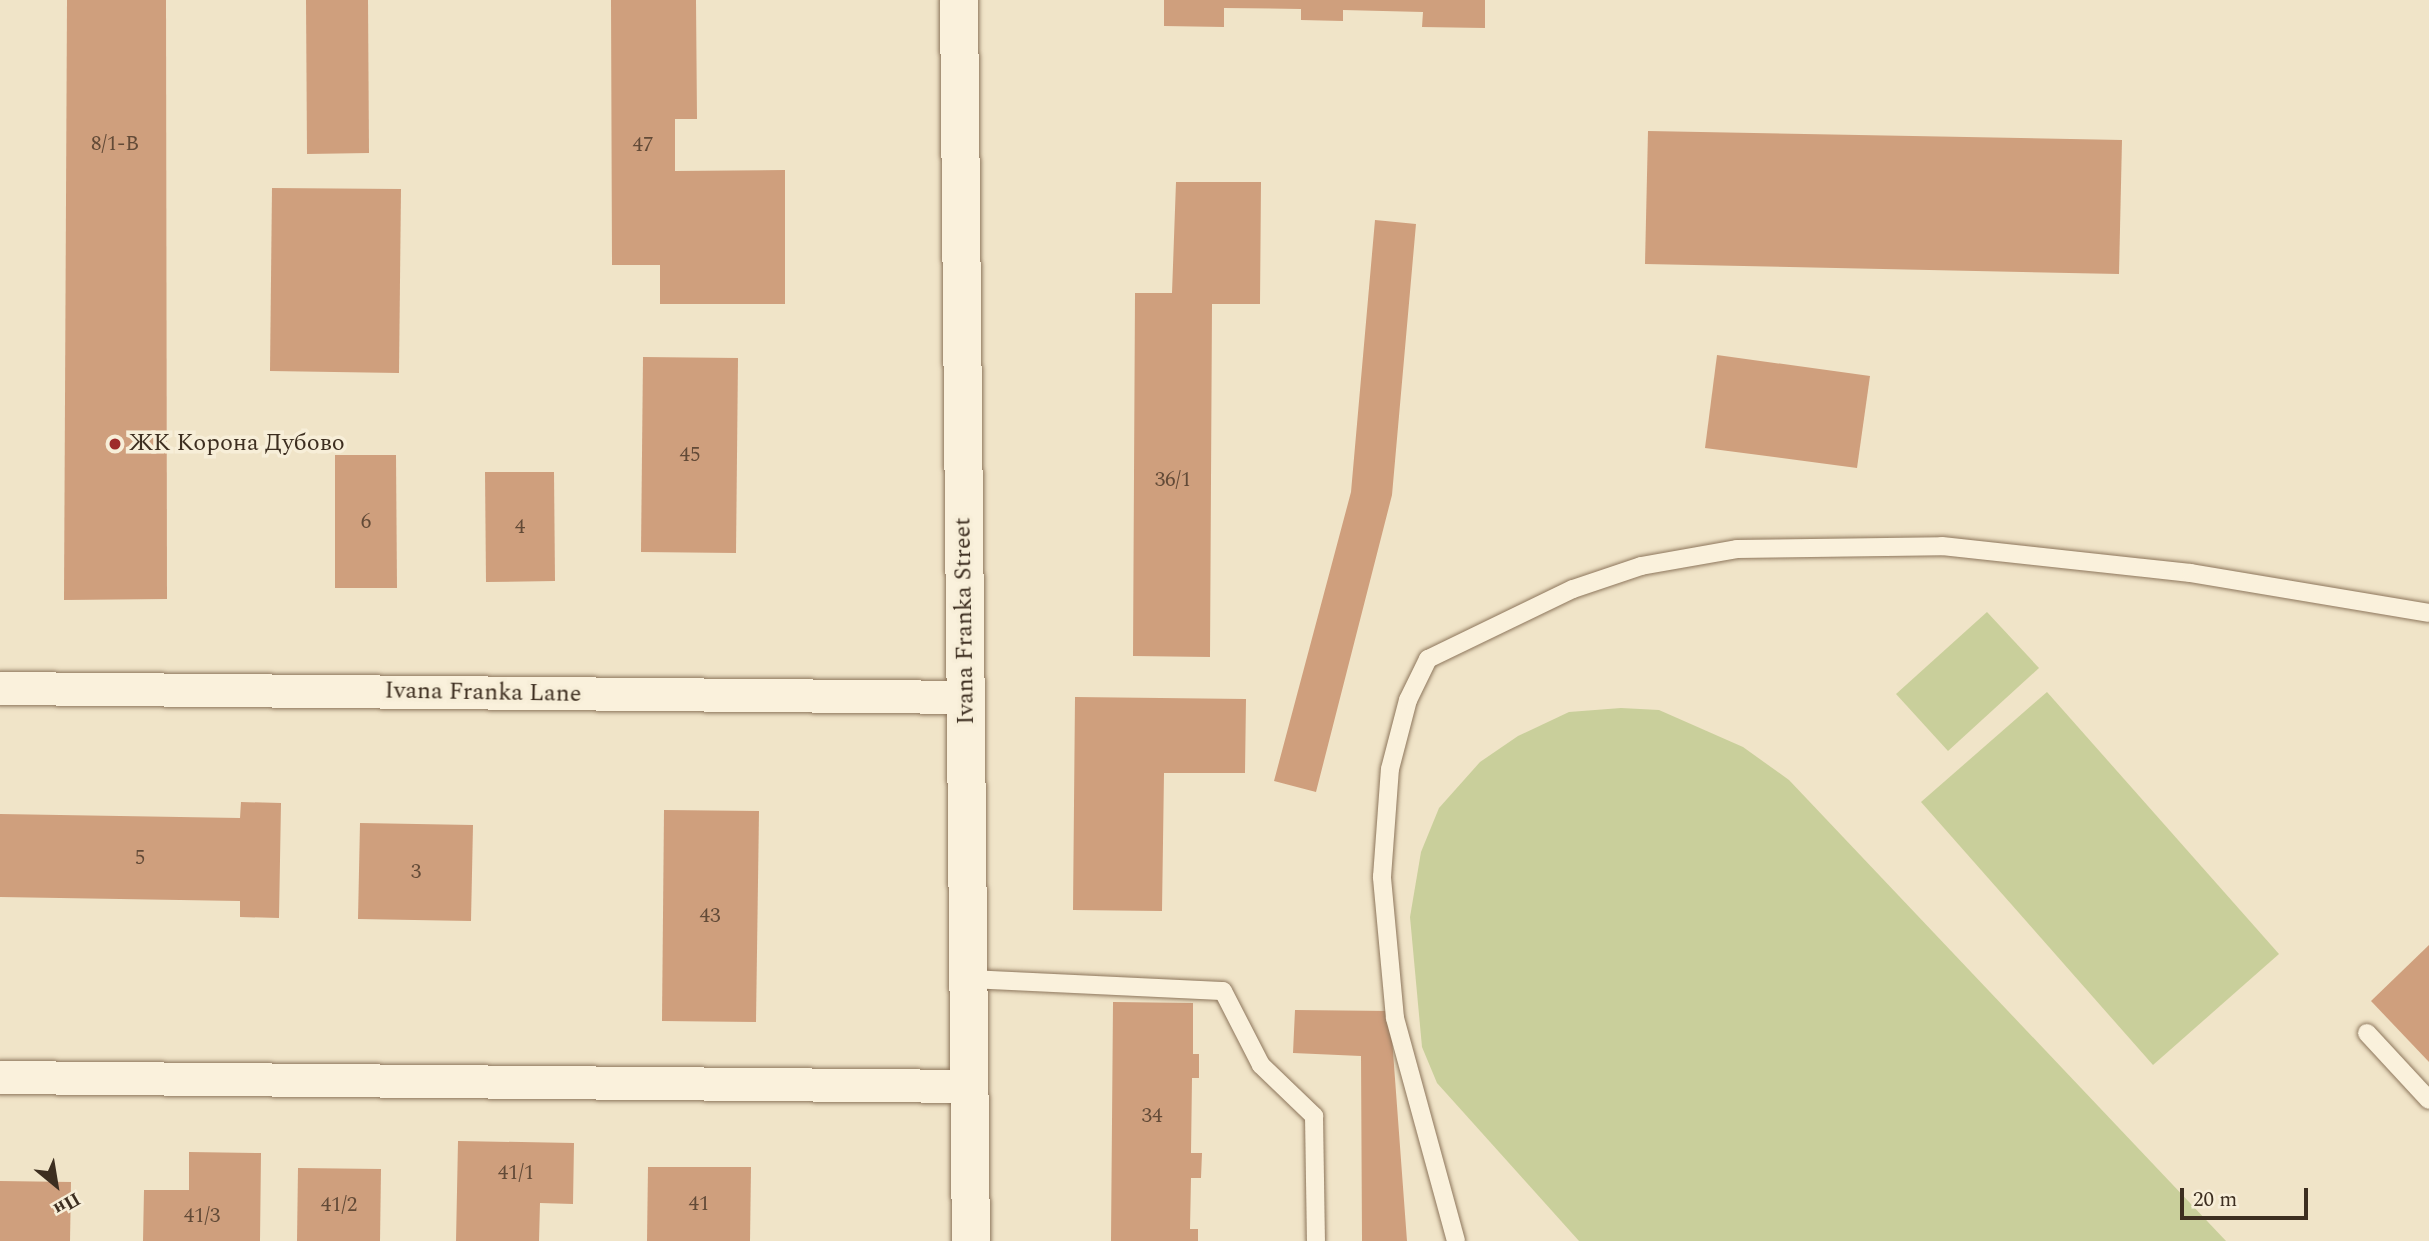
<!DOCTYPE html>
<meta charset="utf-8">
<style>
body{margin:0}
#map{position:relative;width:2429px;height:1241px;overflow:hidden;background:#f0e4c8;font-family:Spectral,serif}
div>[style]{position:absolute}
[style*='--x']{left:calc(var(--x)*1px);top:calc(var(--y)*1px);width:calc(var(--w)*1px);rotate:calc(var(--a)*1deg)}
.green>*{inset:0;background:#c9cf9b}
.building>*{inset:0;background:#cf9f7d}
.roads{filter:drop-shadow(0 0 2px #8d765c) drop-shadow(0 0 2px #8d765c)}
.service>*{height:18px;margin:-9px;padding:0 9px;transform-origin:9px;border-radius:9px;background:#faf1dc}
.minor>*{height:33px;margin:-16.5px;padding:0 16.5px;transform-origin:16.5px;border-radius:16.5px;background:#faf1dc}
.secondary>*{height:38px;margin:-19px;padding:0 19px;transform-origin:19px;border-radius:19px;background:#faf1dc}
.dots>*{width:19px;height:19px;translate:-50% -50%;box-sizing:border-box;border:4px solid #f7eed8;border-radius:50%}
span{translate:-50% -50%;white-space:nowrap;text-align:center;line-height:1.15;-webkit-text-stroke:7px #f7eed8;paint-order:stroke}
.number-label{font-size:21px;color:#624a37}
.number-label span{-webkit-text-stroke-width:0}
.poi-label{font-size:24px;color:#3d2e20}
.left{translate:0 -50%;text-align:left}
.street-label{font-size:24px;color:#3d2e20}
.north{position:absolute;left:21px;top:1150px;width:70px;height:70px;-webkit-text-stroke:5px #f7eed8;paint-order:stroke;rotate:150deg;font-size:19px;font-weight:700;line-height:28px;text-align:center;color:#3d2e20}
.north::after{content:'';display:block;margin:auto;width:24px;height:32px;background:#3d2e20;clip-path:polygon(50% 0,100% 100%,50% 72%,0 100%)}
.scale{position:absolute;left:2180px;top:1188px;width:128px;height:32px;box-sizing:border-box;border:4px solid #3d2e20;border-top:0;padding-left:9px;font-size:21px;line-height:24px;white-space:nowrap;color:#3d2e20;-webkit-text-stroke:5px #f7eed8;paint-order:stroke}
</style>
<div id="map">
<div class="green">
<i style="clip-path:polygon(1987px 612px,2039px 668px,1948px 751px,1896px 694px)"></i>
<i style="clip-path:polygon(2047px 692px,2279px 954px,2153px 1065px,1921px 802px)"></i>
<i style="clip-path:polygon(1621px 708px,1659px 710px,1743px 747px,1789px 780px,2226px 1241px,1579px 1241px,1437px 1083px,1422px 1047px,1410px 917px,1421px 852px,1439px 808px,1480px 762px,1518px 736px,1569px 712px)"></i>
</div>
<div class="building">
<i style="clip-path:polygon(67px 0,166px 0,167px 599px,64px 600px)"></i>
<i style="clip-path:polygon(306px 0,368px 0,369px 153px,307px 154px)"></i>
<i style="clip-path:polygon(611px 0,696px 0,697px 119px,675px 119px,675px 171px,785px 170px,785px 304px,660px 304px,660px 265px,612px 265px)"></i>
<i style="clip-path:polygon(1164px 0,1485px 0,1485px 28px,1422px 27px,1423px 12px,1343px 10px,1343px 21px,1301px 20px,1301px 9px,1224px 8px,1224px 27px,1164px 26px)"></i>
<i style="clip-path:polygon(1648px 131px,2122px 140px,2119px 274px,1645px 264px)"></i>
<i style="clip-path:polygon(1176px 182px,1261px 182px,1260px 304px,1212px 304px,1210px 657px,1133px 656px,1135px 293px,1172px 293px)"></i>
<i style="clip-path:polygon(272px 188px,401px 189px,399px 373px,270px 371px)"></i>
<i style="clip-path:polygon(1375px 220px,1416px 224px,1392px 495px,1316px 792px,1274px 781px,1351px 492px)"></i>
<i style="clip-path:polygon(1717px 355px,1870px 376px,1857px 468px,1705px 448px)"></i>
<i style="clip-path:polygon(643px 357px,738px 358px,736px 553px,641px 552px)"></i>
<i style="clip-path:polygon(335px 455px,396px 455px,397px 588px,335px 588px)"></i>
<i style="clip-path:polygon(485px 472px,554px 472px,555px 581px,486px 582px)"></i>
<i style="clip-path:polygon(1075px 697px,1246px 699px,1245px 773px,1164px 773px,1162px 911px,1073px 910px)"></i>
<i style="clip-path:polygon(241px 802px,281px 803px,279px 918px,240px 917px,240px 901px,0 897px,0 814px,240px 818px)"></i>
<i style="clip-path:polygon(664px 810px,759px 811px,756px 1022px,662px 1021px)"></i>
<i style="clip-path:polygon(360px 823px,473px 825px,471px 921px,358px 919px)"></i>
<i style="clip-path:polygon(2429px 945px,2429px 1062px,2371px 1001px)"></i>
<i style="clip-path:polygon(1113px 1002px,1193px 1003px,1193px 1054px,1199px 1054px,1199px 1078px,1192px 1078px,1191px 1153px,1202px 1153px,1201px 1178px,1191px 1178px,1190px 1229px,1198px 1229px,1198px 1241px,1111px 1241px)"></i>
<i style="clip-path:polygon(1295px 1010px,1390px 1011px,1407px 1241px,1362px 1241px,1361px 1056px,1293px 1053px)"></i>
<i style="clip-path:polygon(458px 1141px,574px 1143px,573px 1204px,540px 1203px,539px 1241px,456px 1241px)"></i>
<i style="clip-path:polygon(189px 1152px,261px 1153px,260px 1241px,143px 1241px,144px 1190px,189px 1190px)"></i>
<i style="clip-path:polygon(648px 1167px,751px 1167px,750px 1241px,647px 1241px)"></i>
<i style="clip-path:polygon(298px 1168px,381px 1169px,380px 1241px,297px 1241px)"></i>
<i style="clip-path:polygon(0 1181px,71px 1182px,70px 1241px,0 1241px)"></i>
</div>
<div class="roads">
<div class="service">
<i style="--x:968;--y:979;--w:255;--a:2.7"></i>
<i style="--x:1223;--y:991;--w:83;--a:62.8"></i>
<i style="--x:1261;--y:1065;--w:74;--a:43.9"></i>
<i style="--x:1314;--y:1116;--w:125;--a:89.1"></i>
<i style="--x:2367;--y:1033;--w:91;--a:47.2"></i>
<i style="--x:1456;--y:1241;--w:231;--a:-105.3"></i>
<i style="--x:1395;--y:1018;--w:142;--a:-95.3"></i>
<i style="--x:1382;--y:877;--w:108;--a:-85.8"></i>
<i style="--x:1390;--y:769;--w:71;--a:-75.4"></i>
<i style="--x:1408;--y:700;--w:46;--a:-64"></i>
<i style="--x:1428;--y:659;--w:161;--a:-25.8"></i>
<i style="--x:1573;--y:589;--w:72;--a:-18.7"></i>
<i style="--x:1641;--y:566;--w:97;--a:-10"></i>
<i style="--x:1737;--y:549;--w:205;--a:-0.8"></i>
<i style="--x:1942;--y:546;--w:250;--a:6.2"></i>
<i style="--x:2191;--y:573;--w:241;--a:9.5"></i>
</div>
<div class="minor">
<i style="--x:0;--y:688;--w:966;--a:0.53"></i>
<i style="--x:0;--y:1077;--w:970;--a:0.53"></i>
</div>
<div class="secondary">
<i style="--x:959;--y:0;--w:1241;--a:89.45"></i>
</div>
</div>
<div class="dots">
<i style="left:115px;top:444px;background:#9e2a2b"></i>
</div>
<div class="number-label">
<span style="left:115px;top:144px">8/1-В</span>
<span style="left:643px;top:145px">47</span>
<span style="left:690px;top:455px">45</span>
<span style="left:1173px;top:480px">36/1</span>
<span style="left:366px;top:522px">6</span>
<span style="left:520px;top:527px">4</span>
<span style="left:140px;top:858px">5</span>
<span style="left:416px;top:872px">3</span>
<span style="left:710px;top:916px">43</span>
<span style="left:1152px;top:1116px">34</span>
<span style="left:516px;top:1173px">41/1</span>
<span style="left:699px;top:1204px">41</span>
<span style="left:339px;top:1205px">41/2</span>
<span style="left:202px;top:1216px">41/3</span>
</div>
<div class="poi-label">
<span class="left" style="left:129px;top:444px">ЖК Корона Дубово</span>
</div>
<div class="street-label">
<span style="left:965px;top:621px;rotate:-91deg">Ivana Franka Street</span>
<span style="left:483px;top:693px;rotate:1deg">Ivana Franka Lane</span>
</div>
<div class="north">Пн</div>
<div class="scale">20 m</div>
</div>
